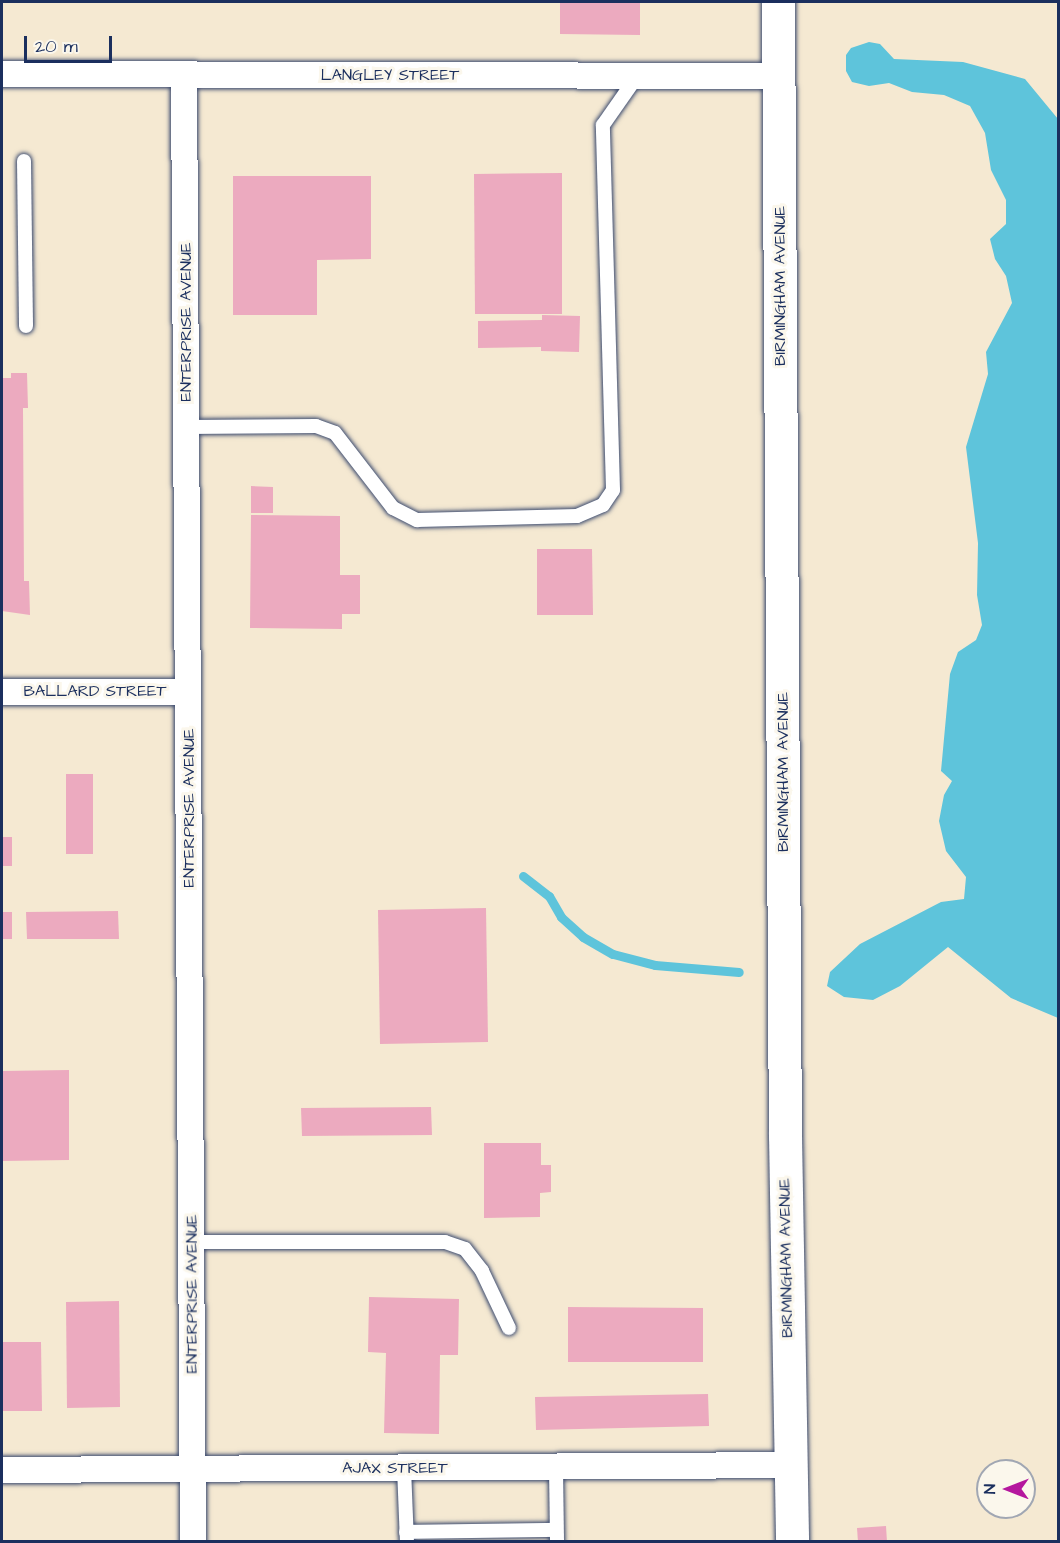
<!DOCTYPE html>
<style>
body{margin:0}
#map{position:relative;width:1060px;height:1543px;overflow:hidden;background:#f5e9d2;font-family:"Architects Daughter",sans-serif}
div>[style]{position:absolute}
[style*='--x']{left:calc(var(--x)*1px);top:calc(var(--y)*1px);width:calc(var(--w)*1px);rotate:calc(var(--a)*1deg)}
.water>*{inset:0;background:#5ec4db}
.stream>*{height:9px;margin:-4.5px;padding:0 4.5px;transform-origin:4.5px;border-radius:4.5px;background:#5ec4db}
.building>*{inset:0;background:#ecaabf}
.roads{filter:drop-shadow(0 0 2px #3c4b6f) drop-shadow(0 0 2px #3c4b6f)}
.lane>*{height:14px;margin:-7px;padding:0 7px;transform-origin:7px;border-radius:7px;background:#fff}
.street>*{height:26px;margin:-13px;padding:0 13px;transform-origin:13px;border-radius:13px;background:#fff}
.secondary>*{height:33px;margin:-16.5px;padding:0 16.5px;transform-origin:16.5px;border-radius:16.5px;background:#fff}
span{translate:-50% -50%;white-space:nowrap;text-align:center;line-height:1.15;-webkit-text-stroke:6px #fbf7ec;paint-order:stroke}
.street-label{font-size:16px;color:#1b2f5e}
.frame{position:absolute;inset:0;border:3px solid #1b2f5e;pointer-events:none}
.north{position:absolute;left:976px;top:1459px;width:60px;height:60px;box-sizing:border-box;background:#fbf7ec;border:2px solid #a1a7b3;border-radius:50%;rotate:270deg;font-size:16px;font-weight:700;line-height:24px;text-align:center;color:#1b2f5e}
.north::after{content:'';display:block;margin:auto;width:21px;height:27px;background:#b5179e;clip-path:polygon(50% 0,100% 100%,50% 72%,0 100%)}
.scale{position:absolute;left:24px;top:36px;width:88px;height:27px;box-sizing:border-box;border:3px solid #1b2f5e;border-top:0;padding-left:8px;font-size:18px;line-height:21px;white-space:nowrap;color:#1b2f5e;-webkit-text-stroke:4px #fbf7ec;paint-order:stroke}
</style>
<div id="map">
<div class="water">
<i style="clip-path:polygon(869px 42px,880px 44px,894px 59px,963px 62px,1025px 79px,1058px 119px,1058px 1018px,1011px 998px,948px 947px,900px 986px,873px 1000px,844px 997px,827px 986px,830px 972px,860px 944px,941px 902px,964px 899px,966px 877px,946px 851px,939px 821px,944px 795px,952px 781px,941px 771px,950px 674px,958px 652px,976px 640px,982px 625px,977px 595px,978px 543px,966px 447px,988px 374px,986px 352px,1012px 303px,1006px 276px,995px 259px,990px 239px,1006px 224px,1006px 200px,991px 170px,985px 133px,970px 106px,944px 95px,912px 92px,889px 83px,869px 86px,852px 82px,846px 71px,846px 55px,851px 48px)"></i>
</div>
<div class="stream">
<i style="--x:523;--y:876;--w:33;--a:38"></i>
<i style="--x:549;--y:896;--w:24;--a:60"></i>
<i style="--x:561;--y:917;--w:30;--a:42"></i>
<i style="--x:583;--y:937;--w:34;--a:30"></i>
<i style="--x:613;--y:954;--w:43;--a:14.7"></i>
<i style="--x:655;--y:965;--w:84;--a:4.8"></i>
</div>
<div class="building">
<i style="clip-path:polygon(560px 2px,640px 2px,640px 35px,560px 34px)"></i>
<i style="clip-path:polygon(562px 173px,562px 314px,475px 314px,474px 174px)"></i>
<i style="clip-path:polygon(233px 176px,371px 176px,371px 259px,317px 260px,317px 315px,233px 315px)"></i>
<i style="clip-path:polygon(542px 315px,580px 316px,579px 352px,541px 351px,541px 347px,478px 348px,478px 321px,542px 320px)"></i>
<i style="clip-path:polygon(11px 373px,27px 373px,28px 408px,23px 408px,24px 581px,29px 581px,30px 615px,2px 611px,2px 378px,11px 378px)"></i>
<i style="clip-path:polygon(251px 486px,273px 487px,273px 513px,251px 513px)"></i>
<i style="clip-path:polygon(251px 515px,340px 516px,340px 575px,360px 575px,360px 614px,342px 614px,342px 629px,250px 628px)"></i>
<i style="clip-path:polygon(537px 549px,592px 549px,593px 615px,537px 615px)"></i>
<i style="clip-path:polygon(66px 774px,93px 774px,93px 854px,66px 854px)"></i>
<i style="clip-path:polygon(2px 837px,12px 837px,12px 866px,2px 866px)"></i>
<i style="clip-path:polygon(486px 908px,488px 1042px,380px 1044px,378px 910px)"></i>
<i style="clip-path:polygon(118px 911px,119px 939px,27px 939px,26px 912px)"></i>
<i style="clip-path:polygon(2px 912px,12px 912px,12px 939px,2px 939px)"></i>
<i style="clip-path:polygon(69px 1070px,69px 1160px,2px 1161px,2px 1071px)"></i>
<i style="clip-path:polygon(431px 1107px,432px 1135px,302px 1136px,301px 1108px)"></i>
<i style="clip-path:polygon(484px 1143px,541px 1143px,541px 1165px,551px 1165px,551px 1192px,540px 1193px,540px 1217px,484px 1218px)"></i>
<i style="clip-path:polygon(369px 1297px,459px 1299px,458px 1355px,440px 1355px,439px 1434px,384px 1433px,386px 1353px,368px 1352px)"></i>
<i style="clip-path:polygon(119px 1301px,120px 1407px,67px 1408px,66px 1302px)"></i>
<i style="clip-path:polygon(568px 1307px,703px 1308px,703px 1362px,568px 1362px)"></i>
<i style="clip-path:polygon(2px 1342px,41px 1342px,42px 1411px,2px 1411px)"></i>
<i style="clip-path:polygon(708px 1394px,709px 1426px,536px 1430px,535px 1397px)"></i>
<i style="clip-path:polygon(886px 1526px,887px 1542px,858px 1542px,857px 1528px)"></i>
</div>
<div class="roads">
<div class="lane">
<i style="--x:24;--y:161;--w:165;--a:89.3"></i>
<i style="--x:186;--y:427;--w:130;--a:-0.4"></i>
<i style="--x:316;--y:426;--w:20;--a:20"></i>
<i style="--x:335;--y:433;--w:95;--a:52.3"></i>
<i style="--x:393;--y:508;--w:27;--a:27"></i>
<i style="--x:417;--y:520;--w:160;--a:-1.4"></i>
<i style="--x:577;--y:516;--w:28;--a:-23"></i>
<i style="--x:603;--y:505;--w:18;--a:-56"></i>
<i style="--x:613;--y:490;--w:365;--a:-91.6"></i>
<i style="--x:603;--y:125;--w:61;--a:-55"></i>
<i style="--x:191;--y:1242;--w:254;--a:0"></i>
<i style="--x:445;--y:1242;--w:21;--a:19"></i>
<i style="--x:465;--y:1249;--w:28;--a:52"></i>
<i style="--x:482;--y:1271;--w:63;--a:64.7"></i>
<i style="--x:404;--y:1468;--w:74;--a:87.7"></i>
<i style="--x:556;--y:1468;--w:74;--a:89.2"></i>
<i style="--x:406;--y:1532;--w:150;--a:-0.8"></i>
</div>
<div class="street">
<i style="--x:2;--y:74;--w:777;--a:0.15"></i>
<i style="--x:184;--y:75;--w:1467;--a:89.65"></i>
<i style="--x:2;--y:692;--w:186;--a:0"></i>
<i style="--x:2;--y:1470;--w:786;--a:-0.36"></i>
</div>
<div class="secondary">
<i style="--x:778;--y:2;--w:1133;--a:89.65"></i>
<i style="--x:785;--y:1135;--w:407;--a:89"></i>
</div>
</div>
<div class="street-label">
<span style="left:390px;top:75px">LANGLEY STREET</span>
<span style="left:780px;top:286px;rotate:-90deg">BIRMINGHAM AVENUE</span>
<span style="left:186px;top:322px;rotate:-90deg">ENTERPRISE AVENUE</span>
<span style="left:95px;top:691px">BALLARD STREET</span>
<span style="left:783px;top:772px;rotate:-90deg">BIRMINGHAM AVENUE</span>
<span style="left:189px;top:808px;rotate:-90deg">ENTERPRISE AVENUE</span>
<span style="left:786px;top:1258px;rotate:-91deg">BIRMINGHAM AVENUE</span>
<span style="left:192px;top:1294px;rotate:-90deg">ENTERPRISE AVENUE</span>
<span style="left:395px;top:1468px">AJAX STREET</span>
</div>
<div class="frame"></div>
<div class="north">N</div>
<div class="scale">20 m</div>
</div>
